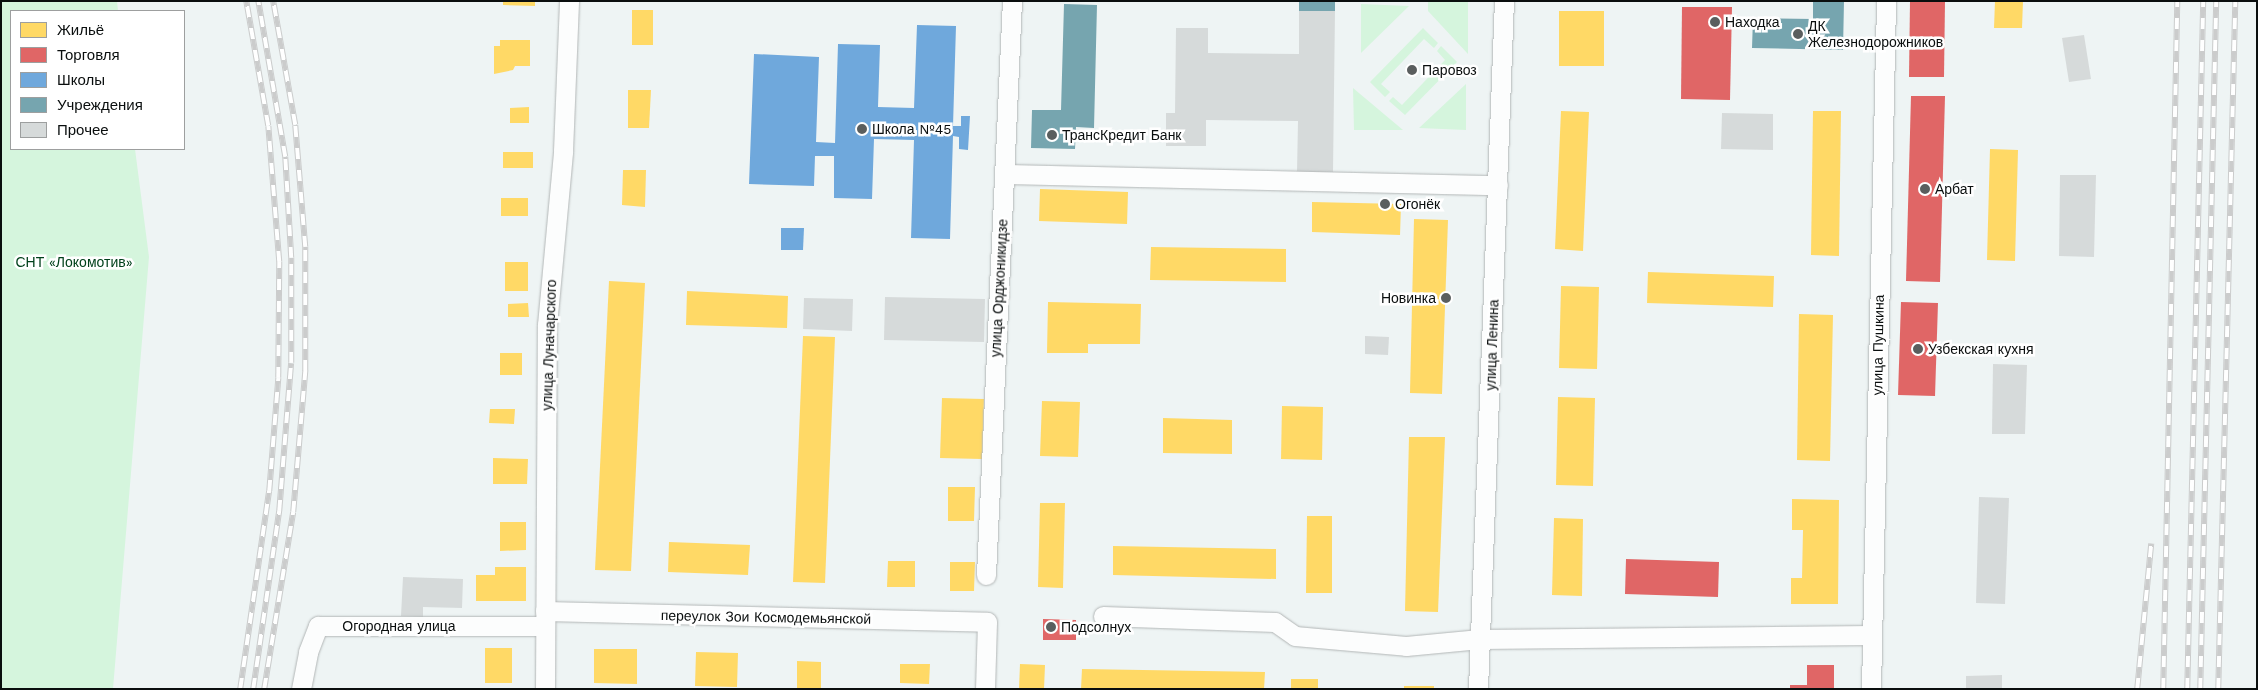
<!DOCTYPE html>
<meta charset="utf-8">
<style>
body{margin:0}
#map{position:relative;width:2258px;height:690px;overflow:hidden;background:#eef4f4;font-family:"Work Sans",sans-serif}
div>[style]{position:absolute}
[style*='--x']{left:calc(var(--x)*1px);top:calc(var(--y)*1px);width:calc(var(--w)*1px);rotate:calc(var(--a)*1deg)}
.green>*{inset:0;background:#d5f5dd}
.homes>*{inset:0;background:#ffd966}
.shops>*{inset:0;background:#e06666}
.schools>*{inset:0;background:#6fa8dc}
.public>*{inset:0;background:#76a5af}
.building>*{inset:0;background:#d6dada}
.roads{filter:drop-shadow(0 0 1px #b2b6b6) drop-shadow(0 0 1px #b2b6b6)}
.minor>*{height:19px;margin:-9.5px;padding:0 9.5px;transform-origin:9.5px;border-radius:9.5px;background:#fcfdfd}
.rail>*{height:5.5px;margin-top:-2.75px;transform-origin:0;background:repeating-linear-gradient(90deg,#fff 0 11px,#cbcccc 0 22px);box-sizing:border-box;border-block:1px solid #cbcccc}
.dots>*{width:14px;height:14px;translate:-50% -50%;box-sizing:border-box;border:2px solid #fff;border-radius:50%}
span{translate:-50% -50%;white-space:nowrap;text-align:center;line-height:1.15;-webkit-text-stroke:5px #fff;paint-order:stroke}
.poi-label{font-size:14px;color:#0a0e0e}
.left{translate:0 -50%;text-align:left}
.right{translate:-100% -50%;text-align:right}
.park-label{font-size:14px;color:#00411b}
.street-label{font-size:14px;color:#0a0e0e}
.frame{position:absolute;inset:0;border:2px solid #0a0e0e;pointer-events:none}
.legend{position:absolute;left:10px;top:10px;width:175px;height:140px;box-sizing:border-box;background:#fff;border:1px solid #9d9f9f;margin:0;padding:6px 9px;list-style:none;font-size:15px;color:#0a0e0e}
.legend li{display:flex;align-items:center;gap:10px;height:25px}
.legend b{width:25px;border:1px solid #9d9f9f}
</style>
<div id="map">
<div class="green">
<i style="clip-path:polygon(1px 1px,117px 1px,118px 11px,11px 11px,11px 149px,135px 149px,149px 257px,113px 689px,1px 689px)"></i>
<i style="clip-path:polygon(1428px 1px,1468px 1px,1468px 54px,1428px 11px)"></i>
<i style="clip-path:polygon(1361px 4px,1409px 6px,1361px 53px)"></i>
<i style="clip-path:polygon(1423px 28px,1438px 43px,1434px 48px,1424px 39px,1381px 84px,1390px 92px,1385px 97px,1370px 82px)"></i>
<i style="clip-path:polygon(1441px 46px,1457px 62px,1405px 115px,1389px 101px,1393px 97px,1402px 105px,1445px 60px,1437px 51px)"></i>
<i style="clip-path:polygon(1466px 84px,1466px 130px,1419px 128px)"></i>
<i style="clip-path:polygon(1353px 88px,1403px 130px,1354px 130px)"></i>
</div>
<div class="homes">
<i style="clip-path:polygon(503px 1px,535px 1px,535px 6px,503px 5px)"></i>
<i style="clip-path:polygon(1995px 1px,2023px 1px,2022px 28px,1994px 28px)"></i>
<i style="clip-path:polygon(632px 10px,653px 10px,653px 45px,632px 45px)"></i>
<i style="clip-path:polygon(1559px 11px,1604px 11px,1604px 66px,1559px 66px)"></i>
<i style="clip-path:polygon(500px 40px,530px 40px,530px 66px,515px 66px,513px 70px,494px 74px,494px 46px,500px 46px)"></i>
<i style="clip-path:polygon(628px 90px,651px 90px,649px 128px,628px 128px)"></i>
<i style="clip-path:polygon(529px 107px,529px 123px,510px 123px,510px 108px)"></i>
<i style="clip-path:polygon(1561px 111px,1589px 112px,1583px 251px,1555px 249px)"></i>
<i style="clip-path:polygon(1813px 111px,1841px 111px,1839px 256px,1811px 255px)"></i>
<i style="clip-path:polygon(1990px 149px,2018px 150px,2015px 261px,1987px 260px)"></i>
<i style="clip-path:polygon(503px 152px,533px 152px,533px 168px,503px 168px)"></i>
<i style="clip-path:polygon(623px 170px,646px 170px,645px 207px,622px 205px)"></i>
<i style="clip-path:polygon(1040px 189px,1128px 192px,1127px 224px,1039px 221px)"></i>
<i style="clip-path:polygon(501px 198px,528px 198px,528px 216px,501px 216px)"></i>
<i style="clip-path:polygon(1312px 202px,1401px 204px,1400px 235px,1312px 232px)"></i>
<i style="clip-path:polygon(1414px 219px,1448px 220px,1442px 394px,1410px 393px)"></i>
<i style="clip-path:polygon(1151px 247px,1286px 249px,1286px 282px,1150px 280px)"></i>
<i style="clip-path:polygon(505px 262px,528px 262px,528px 291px,505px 291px)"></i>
<i style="clip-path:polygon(1648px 272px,1774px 276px,1773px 307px,1647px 303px)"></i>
<i style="clip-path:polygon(609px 281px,645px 283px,631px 571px,595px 570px)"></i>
<i style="clip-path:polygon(1561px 286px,1599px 287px,1597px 369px,1559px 368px)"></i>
<i style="clip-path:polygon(687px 291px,788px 296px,787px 328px,686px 325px)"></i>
<i style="clip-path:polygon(1048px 302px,1141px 304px,1140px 344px,1088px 344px,1088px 353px,1047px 353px)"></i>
<i style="clip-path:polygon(528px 303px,529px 317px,508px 317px,508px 304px)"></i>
<i style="clip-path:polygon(1799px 314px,1833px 315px,1830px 461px,1797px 460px)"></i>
<i style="clip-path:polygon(803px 336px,835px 337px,825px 583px,793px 582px)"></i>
<i style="clip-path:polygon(500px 353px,522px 353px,522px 375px,500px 375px)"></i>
<i style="clip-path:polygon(1558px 397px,1595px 398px,1593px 486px,1556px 485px)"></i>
<i style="clip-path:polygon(942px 398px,984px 399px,982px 459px,940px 458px)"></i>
<i style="clip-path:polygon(1042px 401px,1080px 402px,1078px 457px,1040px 456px)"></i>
<i style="clip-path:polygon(1282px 406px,1323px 407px,1322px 460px,1281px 459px)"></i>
<i style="clip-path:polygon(490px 409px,515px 409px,514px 424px,489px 423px)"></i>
<i style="clip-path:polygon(1163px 418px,1232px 420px,1232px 454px,1163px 453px)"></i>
<i style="clip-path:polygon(1409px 437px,1445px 437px,1438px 612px,1405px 611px)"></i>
<i style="clip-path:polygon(493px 458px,528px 459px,527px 484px,493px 484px)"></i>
<i style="clip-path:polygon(948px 487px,975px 487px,974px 521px,948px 521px)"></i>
<i style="clip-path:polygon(1792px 499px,1839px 500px,1838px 604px,1791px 604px,1791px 578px,1802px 578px,1803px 530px,1792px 530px)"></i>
<i style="clip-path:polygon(1040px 503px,1065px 503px,1063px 588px,1038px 587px)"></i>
<i style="clip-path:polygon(1307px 516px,1332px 516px,1332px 593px,1306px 593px)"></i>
<i style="clip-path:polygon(1554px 518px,1583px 519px,1582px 596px,1552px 595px)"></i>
<i style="clip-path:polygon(500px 522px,526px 522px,526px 550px,500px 551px)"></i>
<i style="clip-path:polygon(669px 542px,750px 545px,748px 575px,668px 572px)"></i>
<i style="clip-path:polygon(1113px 546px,1276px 549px,1276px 579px,1113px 575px)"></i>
<i style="clip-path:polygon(888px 561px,915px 561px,915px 587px,887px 587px)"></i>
<i style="clip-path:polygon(950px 562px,975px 562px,974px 591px,950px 591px)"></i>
<i style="clip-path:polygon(495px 567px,526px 567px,526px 601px,476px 601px,476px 575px,495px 575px)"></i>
<i style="clip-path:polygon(485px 648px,512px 648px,512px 683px,485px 683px)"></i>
<i style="clip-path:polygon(594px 649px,637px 649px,637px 684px,594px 683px)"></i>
<i style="clip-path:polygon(696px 652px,738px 653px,737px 687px,695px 686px)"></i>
<i style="clip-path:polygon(797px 661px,821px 662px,821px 689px,797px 689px)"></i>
<i style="clip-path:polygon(900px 664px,930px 664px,929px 684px,900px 683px)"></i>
<i style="clip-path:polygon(1020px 664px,1045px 665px,1044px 689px,1019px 689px)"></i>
<i style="clip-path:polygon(1082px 669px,1265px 672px,1264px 689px,1081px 689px)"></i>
<i style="clip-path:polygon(1291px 679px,1318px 679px,1318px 689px,1291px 689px)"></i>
<i style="clip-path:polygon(1404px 686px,1434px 686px,1434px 689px,1404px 689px)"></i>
</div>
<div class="shops">
<i style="clip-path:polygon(1910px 1px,1945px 1px,1944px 77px,1909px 77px)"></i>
<i style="clip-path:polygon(1682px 7px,1732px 7px,1730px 100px,1681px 99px)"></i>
<i style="clip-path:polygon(1911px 96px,1945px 96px,1940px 282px,1906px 281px)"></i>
<i style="clip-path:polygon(1901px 302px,1938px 303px,1935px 396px,1898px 395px)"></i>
<i style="clip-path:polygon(1626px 559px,1719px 562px,1718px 597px,1625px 594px)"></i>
<i style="clip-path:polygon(1043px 619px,1076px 620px,1076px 640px,1043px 640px)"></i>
<i style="clip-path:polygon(1807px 665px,1834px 665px,1834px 689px,1790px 689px,1790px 685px,1807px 685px)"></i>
</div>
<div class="schools">
<i style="clip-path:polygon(917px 25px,956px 26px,953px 126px,961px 126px,961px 116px,970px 116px,968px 150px,959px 149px,959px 137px,953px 136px,950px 239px,911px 238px,914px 140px,874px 139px,872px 199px,834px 198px,834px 156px,815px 156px,814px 186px,749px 184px,754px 54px,819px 57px,816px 142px,835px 143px,838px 44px,880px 45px,878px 107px,914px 108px)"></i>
<i style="clip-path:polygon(781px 228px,804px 228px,803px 250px,781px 250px)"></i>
</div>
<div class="public">
<i style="clip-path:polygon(1299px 1px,1335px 1px,1335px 11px,1299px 11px)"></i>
<i style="clip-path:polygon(1813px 1px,1844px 1px,1843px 50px,1752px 48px,1753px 18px,1813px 19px)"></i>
<i style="clip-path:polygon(1064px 4px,1097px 5px,1094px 128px,1076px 127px,1075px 149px,1031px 148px,1032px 110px,1061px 110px)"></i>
</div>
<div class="building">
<i style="clip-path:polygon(1299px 11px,1335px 11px,1333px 172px,1297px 172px,1298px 121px,1206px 120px,1206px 146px,1166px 146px,1166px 113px,1175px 113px,1176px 28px,1208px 28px,1208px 53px,1299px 54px)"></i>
<i style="clip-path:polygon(2084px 35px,2091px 79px,2069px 82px,2062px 38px)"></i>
<i style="clip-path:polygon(1722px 113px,1773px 114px,1773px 150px,1721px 149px)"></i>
<i style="clip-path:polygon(2060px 175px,2096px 175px,2094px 257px,2059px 256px)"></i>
<i style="clip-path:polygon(885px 297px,985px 299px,984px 342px,884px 340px)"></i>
<i style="clip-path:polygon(804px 298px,853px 299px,852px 331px,803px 329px)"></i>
<i style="clip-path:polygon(1365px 336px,1389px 337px,1388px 355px,1365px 354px)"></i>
<i style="clip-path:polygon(1993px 364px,2027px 365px,2025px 434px,1992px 434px)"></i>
<i style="clip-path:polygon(1979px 497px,2009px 498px,2005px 604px,1976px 603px)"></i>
<i style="clip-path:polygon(403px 577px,463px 579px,462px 608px,423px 607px,423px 617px,401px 616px)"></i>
<i style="clip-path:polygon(2002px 675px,2002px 689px,1966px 689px,1966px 676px)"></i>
</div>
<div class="roads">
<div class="minor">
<i style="--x:1005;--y:174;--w:493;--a:1.3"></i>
<i style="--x:986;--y:575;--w:575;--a:-87.41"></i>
<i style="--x:545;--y:611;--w:442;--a:1.4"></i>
<i style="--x:987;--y:622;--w:67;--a:91.7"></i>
<i style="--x:1103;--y:616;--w:172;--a:2"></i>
<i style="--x:1275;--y:622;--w:24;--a:35"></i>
<i style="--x:1295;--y:636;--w:111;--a:5.1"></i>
<i style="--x:1406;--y:646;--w:74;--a:-5.4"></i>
<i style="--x:1480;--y:639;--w:392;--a:-0.6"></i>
<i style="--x:301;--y:689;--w:38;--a:-79"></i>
<i style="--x:308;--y:652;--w:28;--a:-69"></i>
<i style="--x:318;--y:626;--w:227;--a:0"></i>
<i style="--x:545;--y:689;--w:364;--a:-89.7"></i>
<i style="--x:547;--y:325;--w:175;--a:-84.7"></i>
<i style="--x:563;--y:151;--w:150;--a:-87.7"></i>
<i style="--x:1478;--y:689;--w:688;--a:-87.84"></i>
<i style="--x:1871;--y:689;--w:688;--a:-88.75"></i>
</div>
</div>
<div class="rail">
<i style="--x:240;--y:689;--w:200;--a:-81.7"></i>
<i style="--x:269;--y:491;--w:113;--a:-85.4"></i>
<i style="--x:278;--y:378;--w:116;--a:-89.5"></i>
<i style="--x:279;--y:262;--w:136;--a:-94.6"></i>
<i style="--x:268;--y:126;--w:127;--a:-100"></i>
<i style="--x:253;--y:689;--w:180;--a:-81.7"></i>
<i style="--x:279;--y:511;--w:148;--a:-85.4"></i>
<i style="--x:291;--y:363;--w:105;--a:-90"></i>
<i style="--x:291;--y:258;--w:101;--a:-93.4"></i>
<i style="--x:285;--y:157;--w:158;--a:-99.8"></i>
<i style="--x:264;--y:689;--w:179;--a:-80.7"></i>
<i style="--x:293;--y:512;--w:142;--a:-85.1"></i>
<i style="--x:305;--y:371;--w:124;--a:-90"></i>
<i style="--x:305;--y:247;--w:122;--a:-94.7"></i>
<i style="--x:295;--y:125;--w:126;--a:-100.1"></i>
<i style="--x:2137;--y:689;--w:146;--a:-84.5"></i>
<i style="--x:2163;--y:689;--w:688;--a:-88.83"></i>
<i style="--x:2187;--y:689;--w:688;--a:-88.67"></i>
<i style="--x:2200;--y:689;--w:688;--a:-88.67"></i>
<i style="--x:2218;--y:689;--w:688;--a:-88.58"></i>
</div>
<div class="dots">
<i style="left:1715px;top:22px;background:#5a5e5e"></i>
<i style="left:1798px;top:34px;background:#5a5e5e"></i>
<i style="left:1412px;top:70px;background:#5a5e5e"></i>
<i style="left:862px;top:129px;background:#5a5e5e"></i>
<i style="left:1052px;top:135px;background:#5a5e5e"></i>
<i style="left:1925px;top:189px;background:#5a5e5e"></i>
<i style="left:1385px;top:204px;background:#5a5e5e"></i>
<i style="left:1446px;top:298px;background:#5a5e5e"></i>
<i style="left:1918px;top:349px;background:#5a5e5e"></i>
<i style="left:1051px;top:627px;background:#5a5e5e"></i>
</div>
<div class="poi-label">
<span class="left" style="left:1725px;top:22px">Находка</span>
<span class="left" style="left:1808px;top:34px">ДК<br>Железнодорожников</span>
<span class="left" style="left:1422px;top:70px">Паровоз</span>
<span class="left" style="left:872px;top:129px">Школа №45</span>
<span class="left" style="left:1062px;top:135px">ТрансКредит Банк</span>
<span class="left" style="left:1935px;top:189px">Арбат</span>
<span class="left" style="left:1395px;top:204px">Огонёк</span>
<span class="right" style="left:1436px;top:298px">Новинка</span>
<span class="left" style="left:1928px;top:349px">Узбекская кухня</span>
<span class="left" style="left:1061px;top:627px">Подсолнух</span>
</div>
<div class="park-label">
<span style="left:74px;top:262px">СНТ «Локомотив»</span>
</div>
<div class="street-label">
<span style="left:999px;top:288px;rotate:-87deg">улица Орджоникидзе</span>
<span style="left:549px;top:345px;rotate:-88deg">улица Луначарского</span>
<span style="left:1492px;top:345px;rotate:-88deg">улица Ленина</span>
<span style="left:1878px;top:345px;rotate:-89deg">улица Пушкина</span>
<span style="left:766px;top:617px;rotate:1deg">переулок Зои Космодемьянской</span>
<span style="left:399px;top:626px">Огородная улица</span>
</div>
<div class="frame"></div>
<ul class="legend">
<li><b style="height:14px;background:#ffd966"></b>Жильё</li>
<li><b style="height:14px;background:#e06666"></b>Торговля</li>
<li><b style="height:14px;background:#6fa8dc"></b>Школы</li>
<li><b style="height:14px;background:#76a5af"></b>Учреждения</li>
<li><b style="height:14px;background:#d6dada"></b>Прочее</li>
</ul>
</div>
